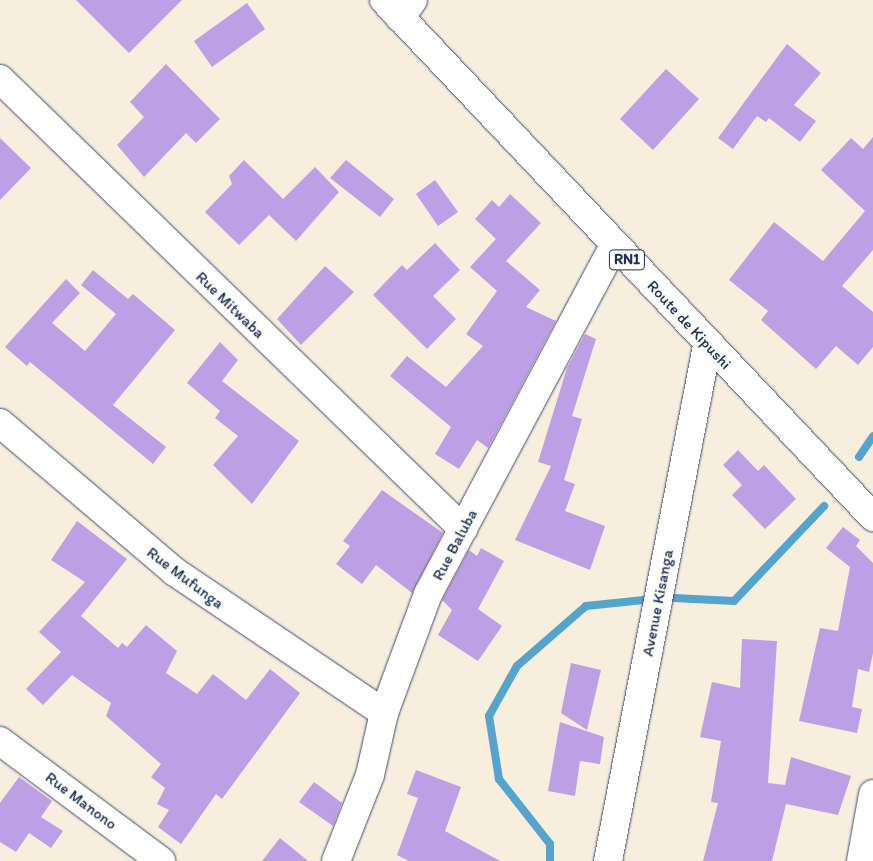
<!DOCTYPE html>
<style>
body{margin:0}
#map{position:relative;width:873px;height:861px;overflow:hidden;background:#f8eedd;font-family:Itim,sans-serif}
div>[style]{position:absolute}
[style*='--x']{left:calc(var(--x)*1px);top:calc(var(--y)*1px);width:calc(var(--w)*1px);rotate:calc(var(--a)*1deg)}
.stream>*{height:8px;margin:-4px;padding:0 4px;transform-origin:4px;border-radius:4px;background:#54a4ce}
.building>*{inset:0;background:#bd9fe6}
.roads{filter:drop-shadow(0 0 1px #3c4c71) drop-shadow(0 0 1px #3c4c71)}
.minor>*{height:28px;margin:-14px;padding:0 14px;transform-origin:14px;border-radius:14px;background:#fff}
.trunk>*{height:28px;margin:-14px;padding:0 14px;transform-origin:14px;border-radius:14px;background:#fff}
span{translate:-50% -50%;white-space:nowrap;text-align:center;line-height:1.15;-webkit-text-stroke:5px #fdfcf7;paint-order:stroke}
.shield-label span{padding:1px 4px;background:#fdfcf7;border:1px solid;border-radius:4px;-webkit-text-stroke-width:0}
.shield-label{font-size:15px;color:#1b2f5e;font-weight:700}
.street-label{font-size:16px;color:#1b2f5e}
</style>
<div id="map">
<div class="stream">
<i style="--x:859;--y:457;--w:25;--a:-56"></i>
<i style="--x:674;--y:598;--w:60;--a:2.9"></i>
<i style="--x:734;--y:601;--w:131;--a:-46.5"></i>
<i style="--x:550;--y:861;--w:17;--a:-90"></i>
<i style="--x:550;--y:844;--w:83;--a:-128.1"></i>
<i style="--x:499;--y:779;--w:64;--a:-99"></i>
<i style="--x:489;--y:716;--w:57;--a:-60.8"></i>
<i style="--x:517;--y:666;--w:91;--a:-41"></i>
<i style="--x:586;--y:606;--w:58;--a:-5.9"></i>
</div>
<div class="building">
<i style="clip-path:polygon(76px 0,182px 0,129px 53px)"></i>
<i style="clip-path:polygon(247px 3px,265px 29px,212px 67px,194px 41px)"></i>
<i style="clip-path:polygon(787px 44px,821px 73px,794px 105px,816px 121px,800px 142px,769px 118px,766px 122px,757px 116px,733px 149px,718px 138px)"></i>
<i style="clip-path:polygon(166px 64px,220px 119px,196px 143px,186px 133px,144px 177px,117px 145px,144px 117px,130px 102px)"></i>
<i style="clip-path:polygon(666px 69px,699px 99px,653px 150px,620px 119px)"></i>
<i style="clip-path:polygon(873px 137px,873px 250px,842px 286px,873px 312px,873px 347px,858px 365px,836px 346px,816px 369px,761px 320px,768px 311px,729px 280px,774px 222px,823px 261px,865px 211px,821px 170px,851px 138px,863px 149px)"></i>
<i style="clip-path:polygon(0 138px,31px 168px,0 200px)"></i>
<i style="clip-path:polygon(244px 160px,283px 199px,315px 167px,339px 192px,296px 241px,269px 215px,239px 245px,205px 212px,232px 184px,229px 176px)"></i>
<i style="clip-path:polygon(346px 160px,394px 199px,380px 217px,330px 178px)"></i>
<i style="clip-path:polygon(435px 180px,458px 212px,438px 226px,416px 194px)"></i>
<i style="clip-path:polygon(510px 194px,541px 223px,506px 261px,540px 290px,526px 307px,556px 321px,488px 448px,477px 440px,459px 469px,435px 454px,451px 427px,390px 376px,407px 356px,446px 387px,483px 346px,466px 334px,497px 291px,470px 267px,496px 239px,475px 219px,492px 200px,499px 207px)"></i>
<i style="clip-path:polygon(435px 243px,460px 270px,433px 296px,456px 319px,427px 349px,373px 295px,402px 265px,407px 270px)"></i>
<i style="clip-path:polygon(325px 266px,354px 292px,301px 345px,277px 319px)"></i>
<i style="clip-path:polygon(93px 270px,128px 299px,133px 294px,175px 330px,113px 405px,166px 447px,153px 464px,30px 362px,27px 366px,5px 347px,66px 279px,80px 293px,52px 323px,85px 351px,116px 314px,81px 285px)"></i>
<i style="clip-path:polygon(585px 334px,596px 339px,572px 416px,582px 419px,564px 480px,575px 484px,565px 511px,605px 526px,590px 570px,515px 540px,551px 466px,538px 462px,567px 368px)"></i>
<i style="clip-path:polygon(220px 342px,238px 360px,222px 381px,299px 441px,252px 504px,213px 465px,238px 436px,215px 418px,220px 411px,187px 383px)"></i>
<i style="clip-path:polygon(738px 450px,758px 471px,764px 465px,796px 499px,765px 529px,732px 495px,742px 485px,723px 465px)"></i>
<i style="clip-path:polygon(382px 490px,443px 533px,412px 593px,376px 565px,362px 584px,336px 564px,350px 546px,343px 541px)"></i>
<i style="clip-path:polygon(77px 521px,127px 559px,81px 616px,118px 648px,122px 643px,127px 647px,146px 625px,177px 651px,166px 673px,197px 694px,213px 674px,246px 700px,270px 669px,300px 693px,222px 799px,216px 794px,181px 844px,158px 827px,169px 810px,157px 804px,165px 788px,151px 777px,161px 764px,106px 716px,111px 703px,72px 675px,43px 705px,26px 689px,61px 652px,39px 632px,85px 582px,51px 560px)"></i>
<i style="clip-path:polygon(843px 527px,860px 540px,856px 546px,873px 563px,873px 653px,869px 672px,858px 669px,852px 707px,862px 709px,857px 733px,799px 721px,820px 628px,838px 631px,850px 567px,826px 548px)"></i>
<i style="clip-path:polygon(481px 548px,504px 561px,478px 609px,502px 626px,478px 661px,438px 635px,452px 610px,442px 600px,469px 550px,477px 556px)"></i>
<i style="clip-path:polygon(742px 639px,777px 641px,768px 783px,785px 785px,791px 757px,851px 776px,838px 815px,786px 804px,772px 861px,703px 861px,718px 803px,711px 802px,721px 741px,700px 737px,712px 682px,740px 688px)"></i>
<i style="clip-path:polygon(571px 663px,601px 670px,587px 730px,561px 713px)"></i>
<i style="clip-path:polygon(560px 722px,604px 737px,600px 764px,580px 761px,575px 796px,548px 791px)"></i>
<i style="clip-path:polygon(416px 770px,461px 787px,445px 831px,500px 861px,409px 861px,397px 855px,418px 798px,407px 794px)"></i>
<i style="clip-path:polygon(19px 777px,52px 801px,41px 817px,63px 831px,51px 848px,29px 833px,16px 852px,0 842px,0 803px)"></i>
<i style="clip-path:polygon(314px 782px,342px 803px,333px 826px,299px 802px)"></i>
<i style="clip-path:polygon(280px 838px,308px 861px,262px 861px)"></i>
</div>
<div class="roads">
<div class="minor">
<i style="--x:400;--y:18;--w:22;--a:-54"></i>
<i style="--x:0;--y:79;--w:646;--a:44.18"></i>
<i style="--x:0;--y:423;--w:230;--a:40.4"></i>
<i style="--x:175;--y:572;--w:252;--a:34"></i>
<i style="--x:0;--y:741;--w:201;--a:36.7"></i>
<i style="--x:336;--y:861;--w:92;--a:-68.4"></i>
<i style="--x:370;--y:775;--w:64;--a:-77.3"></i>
<i style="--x:384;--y:713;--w:127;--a:-69.7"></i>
<i style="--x:428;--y:594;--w:395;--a:-61.9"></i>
<i style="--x:608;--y:861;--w:524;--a:-79.12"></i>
<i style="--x:861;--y:861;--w:68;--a:-79.8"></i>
</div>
<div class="trunk">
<i style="--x:384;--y:0;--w:712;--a:46.59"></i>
</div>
</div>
<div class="shield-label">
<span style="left:627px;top:260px">RN1</span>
</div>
<div class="street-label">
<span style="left:230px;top:305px;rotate:44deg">Rue Mitwaba</span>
<span style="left:689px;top:325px;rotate:47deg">Route de Kipushi</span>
<span style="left:455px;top:545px;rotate:-62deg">Rue Baluba</span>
<span style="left:185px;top:578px;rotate:37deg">Rue Mufunga</span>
<span style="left:658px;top:603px;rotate:-79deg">Avenue Kisanga</span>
<span style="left:81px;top:801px;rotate:37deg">Rue Manono</span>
</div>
</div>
